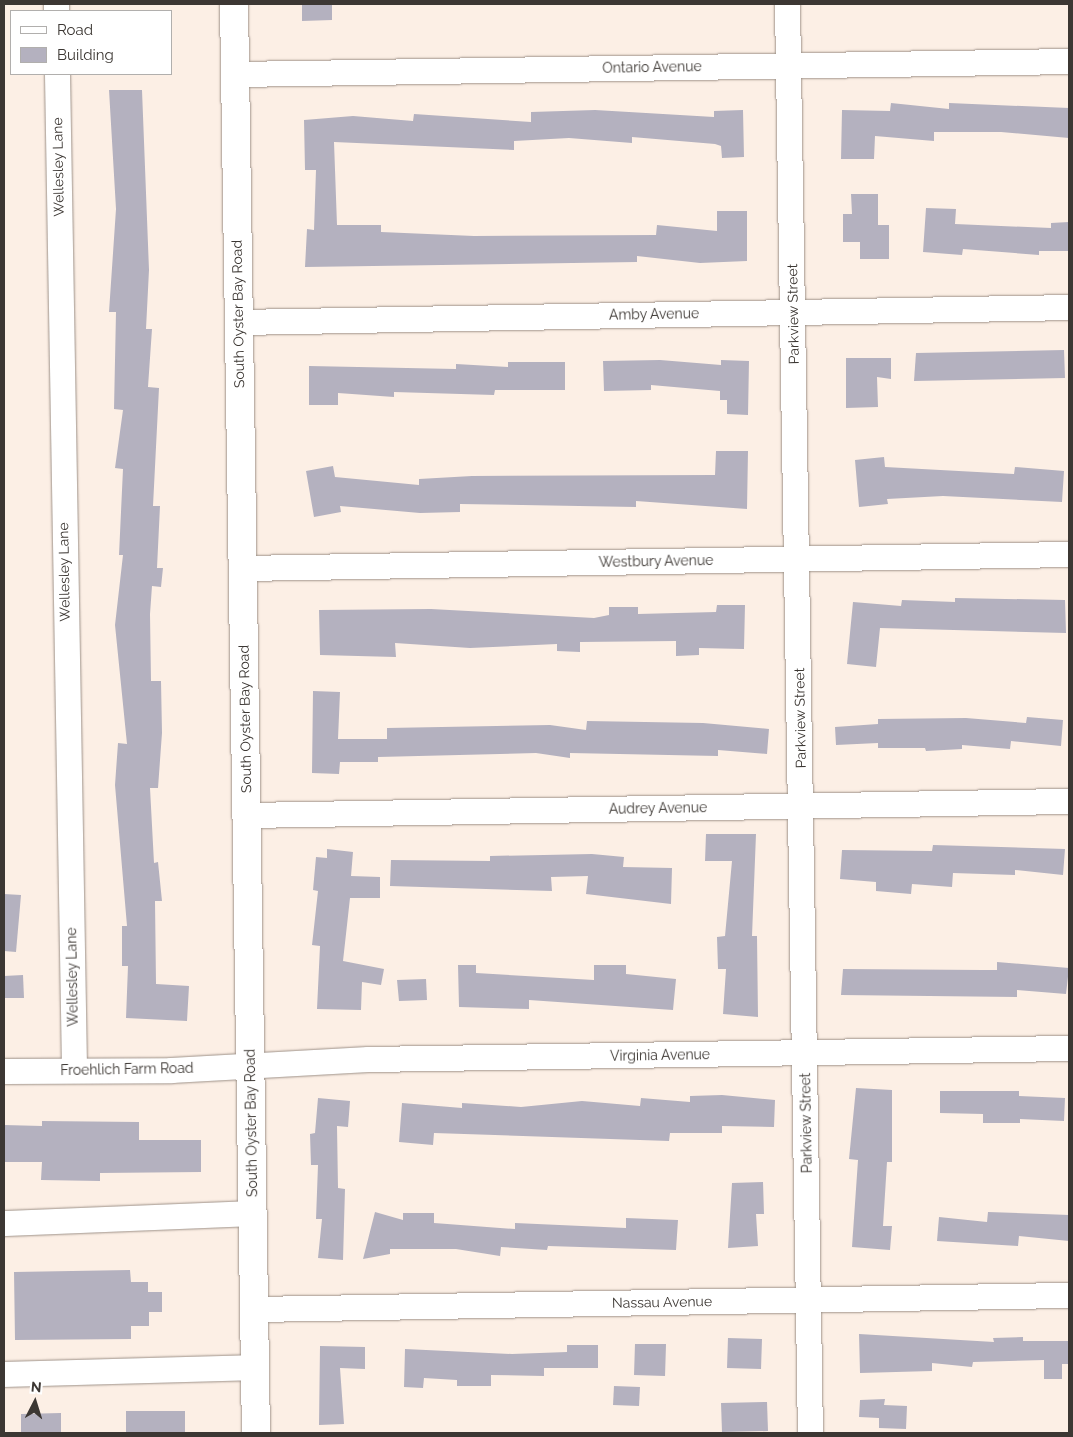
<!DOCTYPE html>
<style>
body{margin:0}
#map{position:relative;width:1073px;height:1437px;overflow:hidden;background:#fcefe5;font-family:Raleway,sans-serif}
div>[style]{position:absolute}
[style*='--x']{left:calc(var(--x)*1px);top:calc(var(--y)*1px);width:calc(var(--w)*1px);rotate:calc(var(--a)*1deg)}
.building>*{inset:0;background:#b4b1bf}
.roads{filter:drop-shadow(0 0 1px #9e9289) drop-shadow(0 0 1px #9e9289)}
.minor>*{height:25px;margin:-12.5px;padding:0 12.5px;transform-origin:12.5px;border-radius:12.5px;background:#fff}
.major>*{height:28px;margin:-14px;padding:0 14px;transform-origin:14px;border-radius:14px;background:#fff}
span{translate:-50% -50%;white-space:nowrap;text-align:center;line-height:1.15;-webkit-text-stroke:5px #fff;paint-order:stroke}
.street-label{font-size:14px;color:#3c3733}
.frame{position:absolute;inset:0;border:5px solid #3c3733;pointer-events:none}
.legend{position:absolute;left:10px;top:10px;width:162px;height:65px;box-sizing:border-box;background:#fff;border:1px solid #b1afad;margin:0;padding:6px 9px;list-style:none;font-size:15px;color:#3c3733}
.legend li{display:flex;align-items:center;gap:10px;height:25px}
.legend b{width:25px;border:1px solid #b1afad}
.north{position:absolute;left:10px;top:1377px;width:50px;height:50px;-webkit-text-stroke:4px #fff;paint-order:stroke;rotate:5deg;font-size:14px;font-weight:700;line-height:20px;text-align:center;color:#3c3733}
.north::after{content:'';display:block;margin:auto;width:18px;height:22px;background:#3c3733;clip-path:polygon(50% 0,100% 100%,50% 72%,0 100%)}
</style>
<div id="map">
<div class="building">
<i style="clip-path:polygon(302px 4px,332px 4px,332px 20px,302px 21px)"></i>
<i style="clip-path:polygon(109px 90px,142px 90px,149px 270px,146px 329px,152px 329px,148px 387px,159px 388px,153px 506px,160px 506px,157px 568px,163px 568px,161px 587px,152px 586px,150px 614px,151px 681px,161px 681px,162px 733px,158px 788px,150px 788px,154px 863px,158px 862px,162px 901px,155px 901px,156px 984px,189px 986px,187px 1021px,126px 1018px,128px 966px,122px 966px,122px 926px,127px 926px,115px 785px,118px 743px,127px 744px,115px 625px,123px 555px,119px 555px,123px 469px,115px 468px,123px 410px,114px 409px,116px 312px,109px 312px,116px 209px)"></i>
<i style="clip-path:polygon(891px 103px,949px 109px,949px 103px,1069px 108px,1069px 138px,1001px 132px,934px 132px,934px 141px,875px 136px,874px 159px,841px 159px,842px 110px,890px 111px)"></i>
<i style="clip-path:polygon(595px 110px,714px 117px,714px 111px,743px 110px,744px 157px,722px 158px,721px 146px,715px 144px,632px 137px,632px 143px,569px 138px,514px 141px,514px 150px,334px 142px,337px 225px,381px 225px,381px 232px,474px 236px,656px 235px,657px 225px,717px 231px,717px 211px,747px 211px,747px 261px,700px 263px,637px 256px,637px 262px,305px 267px,307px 229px,314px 230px,316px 170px,305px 170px,304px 120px,353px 116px,413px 121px,414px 114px,531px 122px,531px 112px)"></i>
<i style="clip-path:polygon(851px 194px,878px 194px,878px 225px,889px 225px,889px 259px,860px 259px,860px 242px,843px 242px,843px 214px,852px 214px)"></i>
<i style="clip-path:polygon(926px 208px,956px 209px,955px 224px,1051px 228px,1051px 223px,1069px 222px,1069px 251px,1039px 251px,1039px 255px,963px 249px,962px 255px,923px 252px)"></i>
<i style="clip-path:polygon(1064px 350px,1065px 378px,914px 381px,916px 353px)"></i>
<i style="clip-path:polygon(846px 358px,891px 358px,891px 379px,877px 377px,878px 407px,846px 408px)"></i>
<i style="clip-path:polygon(660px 360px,721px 365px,721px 360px,749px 361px,748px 415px,727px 414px,727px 400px,720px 400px,720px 391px,651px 385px,651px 390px,604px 391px,603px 361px)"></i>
<i style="clip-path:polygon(508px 362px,565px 362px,565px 390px,495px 390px,494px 395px,394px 392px,394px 397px,338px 393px,338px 405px,309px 405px,309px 366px,456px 369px,456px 364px,508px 367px)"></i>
<i style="clip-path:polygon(716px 451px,748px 451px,747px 509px,636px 501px,636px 507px,460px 504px,460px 512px,420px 513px,340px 506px,341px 512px,314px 517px,306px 471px,333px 466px,335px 477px,419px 485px,419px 479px,472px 476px,715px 475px)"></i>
<i style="clip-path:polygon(884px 457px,885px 467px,1014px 474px,1015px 467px,1064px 471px,1062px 502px,943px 496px,887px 499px,888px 504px,859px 507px,855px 460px)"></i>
<i style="clip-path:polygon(955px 598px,1065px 600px,1066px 633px,880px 628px,876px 667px,847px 664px,853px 602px,901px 606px,902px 600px,955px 602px)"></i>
<i style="clip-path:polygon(717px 605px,745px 605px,744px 649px,699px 648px,699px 655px,676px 656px,676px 641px,580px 642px,580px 652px,557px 651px,557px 644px,470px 648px,395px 643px,396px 657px,320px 655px,319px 610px,431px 609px,594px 618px,609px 615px,609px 607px,638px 607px,638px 614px,716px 612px)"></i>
<i style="clip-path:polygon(313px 691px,340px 692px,338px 739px,387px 739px,387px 728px,550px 725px,586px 730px,587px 721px,703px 723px,769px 729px,767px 754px,718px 750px,718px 756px,570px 753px,570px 758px,536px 753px,378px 757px,378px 762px,340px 762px,339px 774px,312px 773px)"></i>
<i style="clip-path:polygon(1027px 717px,1063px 720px,1061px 746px,1011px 741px,1010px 749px,962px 745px,962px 749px,926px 751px,925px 748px,878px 748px,878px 743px,836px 745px,835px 727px,878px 724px,878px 719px,966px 718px,1026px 723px)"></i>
<i style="clip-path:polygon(706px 834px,756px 834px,752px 936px,757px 936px,758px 1017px,723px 1014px,726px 969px,718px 969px,717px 937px,725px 936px,732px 861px,705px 861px)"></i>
<i style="clip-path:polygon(933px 845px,1065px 849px,1063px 875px,1015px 870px,1015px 875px,953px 873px,952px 887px,912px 884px,911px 894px,876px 891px,876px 882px,840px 879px,842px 850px,932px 851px)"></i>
<i style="clip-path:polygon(327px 849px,353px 852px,351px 876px,380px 877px,380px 898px,350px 898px,343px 961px,384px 969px,381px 985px,362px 982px,361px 1010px,317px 1009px,320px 946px,312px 945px,318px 891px,313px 890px,316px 857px,327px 858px)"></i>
<i style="clip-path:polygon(592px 854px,624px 857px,623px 867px,672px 868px,671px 904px,586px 894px,588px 876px,551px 877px,552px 891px,390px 886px,391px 860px,490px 861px,490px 856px)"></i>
<i style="clip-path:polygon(4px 894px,21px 895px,16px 952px,4px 951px)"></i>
<i style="clip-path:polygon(997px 962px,1069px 968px,1066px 994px,1017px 990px,1017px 997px,841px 995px,843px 969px,983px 970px,997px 970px)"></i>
<i style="clip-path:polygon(458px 965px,476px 965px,476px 973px,594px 980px,594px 965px,626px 965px,626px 974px,676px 979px,673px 1010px,529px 1000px,529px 1009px,459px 1007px)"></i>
<i style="clip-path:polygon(23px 975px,24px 998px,4px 998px,4px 976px)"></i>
<i style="clip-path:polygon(426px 979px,427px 1000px,399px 1001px,397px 980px)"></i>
<i style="clip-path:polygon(856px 1088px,892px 1090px,892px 1162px,887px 1162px,883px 1226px,892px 1226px,890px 1250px,852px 1247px,858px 1160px,849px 1159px)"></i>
<i style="clip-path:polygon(940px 1091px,1019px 1091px,1019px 1096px,1065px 1098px,1064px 1121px,1020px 1119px,1020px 1123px,983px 1123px,983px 1114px,940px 1113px)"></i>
<i style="clip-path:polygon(722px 1095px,775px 1100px,774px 1127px,722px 1126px,722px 1133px,670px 1133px,669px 1141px,434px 1133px,433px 1145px,399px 1142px,402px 1103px,462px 1108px,462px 1103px,521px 1107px,582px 1101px,640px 1106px,641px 1098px,690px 1102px,690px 1096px)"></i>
<i style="clip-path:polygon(318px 1098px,350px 1101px,348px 1127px,337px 1126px,338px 1188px,345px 1189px,343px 1260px,318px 1258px,322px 1219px,316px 1219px,318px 1165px,311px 1165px,310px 1134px,315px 1133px)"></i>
<i style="clip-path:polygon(42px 1121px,139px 1122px,139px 1140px,201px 1140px,201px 1172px,100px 1173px,100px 1181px,41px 1180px,42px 1162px,4px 1162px,4px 1125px,42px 1126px)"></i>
<i style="clip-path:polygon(763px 1182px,764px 1214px,756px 1214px,758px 1246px,728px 1248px,732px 1183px)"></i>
<i style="clip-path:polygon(375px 1212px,403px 1220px,403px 1213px,434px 1213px,434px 1223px,515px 1229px,515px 1223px,626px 1228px,626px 1218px,678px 1220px,676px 1250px,548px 1246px,547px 1250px,501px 1247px,500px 1256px,456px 1249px,390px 1249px,390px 1254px,363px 1259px)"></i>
<i style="clip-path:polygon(988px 1212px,1069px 1215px,1069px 1241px,1019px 1236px,1018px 1246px,937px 1241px,939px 1217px,987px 1222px)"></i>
<i style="clip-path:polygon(130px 1270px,131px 1282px,148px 1282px,148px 1292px,162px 1292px,162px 1312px,149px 1312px,149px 1326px,131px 1326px,131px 1339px,15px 1340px,14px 1272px)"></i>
<i style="clip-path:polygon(859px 1334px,994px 1342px,993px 1338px,1023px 1337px,1023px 1341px,1069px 1341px,1069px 1364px,1062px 1364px,1062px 1379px,1044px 1379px,1044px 1360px,973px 1362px,972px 1367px,932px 1363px,932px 1371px,860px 1373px)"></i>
<i style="clip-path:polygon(728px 1338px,762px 1339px,761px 1369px,727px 1368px)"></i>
<i style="clip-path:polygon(635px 1344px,666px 1344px,665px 1376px,634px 1375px)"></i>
<i style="clip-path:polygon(567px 1345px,598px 1345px,598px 1368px,544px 1368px,544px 1376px,491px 1375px,491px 1386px,457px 1386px,457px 1380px,424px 1378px,423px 1388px,404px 1387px,405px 1349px,512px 1354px,567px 1352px)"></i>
<i style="clip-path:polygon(320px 1346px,365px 1347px,365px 1369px,340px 1368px,344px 1424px,319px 1425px)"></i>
<i style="clip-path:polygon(614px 1386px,640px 1387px,639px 1406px,613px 1405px)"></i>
<i style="clip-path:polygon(885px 1399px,884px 1405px,907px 1406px,906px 1429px,879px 1428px,879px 1418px,859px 1417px,860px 1400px)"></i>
<i style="clip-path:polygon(767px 1402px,768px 1431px,722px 1432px,721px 1403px)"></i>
<i style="clip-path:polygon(126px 1411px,185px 1411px,185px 1433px,126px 1433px)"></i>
<i style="clip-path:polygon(61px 1413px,61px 1433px,21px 1433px,21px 1414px)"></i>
</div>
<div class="roads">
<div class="minor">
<i style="--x:56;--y:4;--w:7;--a:90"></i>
<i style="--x:787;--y:4;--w:1429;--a:89.08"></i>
<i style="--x:57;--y:74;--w:996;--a:89.02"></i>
<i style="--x:235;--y:74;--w:834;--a:-0.89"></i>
<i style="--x:238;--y:322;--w:831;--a:-1.03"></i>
<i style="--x:242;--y:568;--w:827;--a:-0.97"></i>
<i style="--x:247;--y:815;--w:822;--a:-0.98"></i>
<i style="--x:4;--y:1071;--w:167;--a:-0.3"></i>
<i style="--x:171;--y:1070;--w:197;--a:-3.2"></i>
<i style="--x:368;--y:1059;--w:701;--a:-0.9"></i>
<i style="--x:4;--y:1223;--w:249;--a:-2.3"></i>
<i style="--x:255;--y:1309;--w:814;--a:-0.99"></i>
<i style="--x:4;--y:1374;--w:251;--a:-1.6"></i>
</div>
<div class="major">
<i style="--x:234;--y:4;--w:1429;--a:89.12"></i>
</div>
</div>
<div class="street-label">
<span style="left:652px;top:67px;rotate:-1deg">Ontario Avenue</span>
<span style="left:58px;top:167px;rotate:-91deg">Wellesley Lane</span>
<span style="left:238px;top:314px;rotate:-91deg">South Oyster Bay Road</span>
<span style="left:654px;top:314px;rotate:-1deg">Amby Avenue</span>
<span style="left:793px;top:314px;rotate:-91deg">Parkview Street</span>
<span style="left:656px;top:561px;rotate:-1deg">Westbury Avenue</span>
<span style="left:64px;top:572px;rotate:-91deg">Wellesley Lane</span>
<span style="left:800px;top:718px;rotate:-91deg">Parkview Street</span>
<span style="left:245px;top:719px;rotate:-91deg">South Oyster Bay Road</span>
<span style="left:658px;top:808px;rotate:-1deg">Audrey Avenue</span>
<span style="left:72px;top:977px;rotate:-91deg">Wellesley Lane</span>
<span style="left:660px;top:1055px;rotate:-1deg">Virginia Avenue</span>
<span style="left:127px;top:1069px;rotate:-1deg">Froehlich Farm Road</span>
<span style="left:251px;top:1123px;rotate:-91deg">South Oyster Bay Road</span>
<span style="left:806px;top:1123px;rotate:-91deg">Parkview Street</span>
<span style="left:662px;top:1302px;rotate:-1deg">Nassau Avenue</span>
</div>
<div class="frame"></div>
<ul class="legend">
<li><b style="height:6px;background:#fff"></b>Road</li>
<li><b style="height:14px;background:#b4b1bf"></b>Building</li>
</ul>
<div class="north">N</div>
</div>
